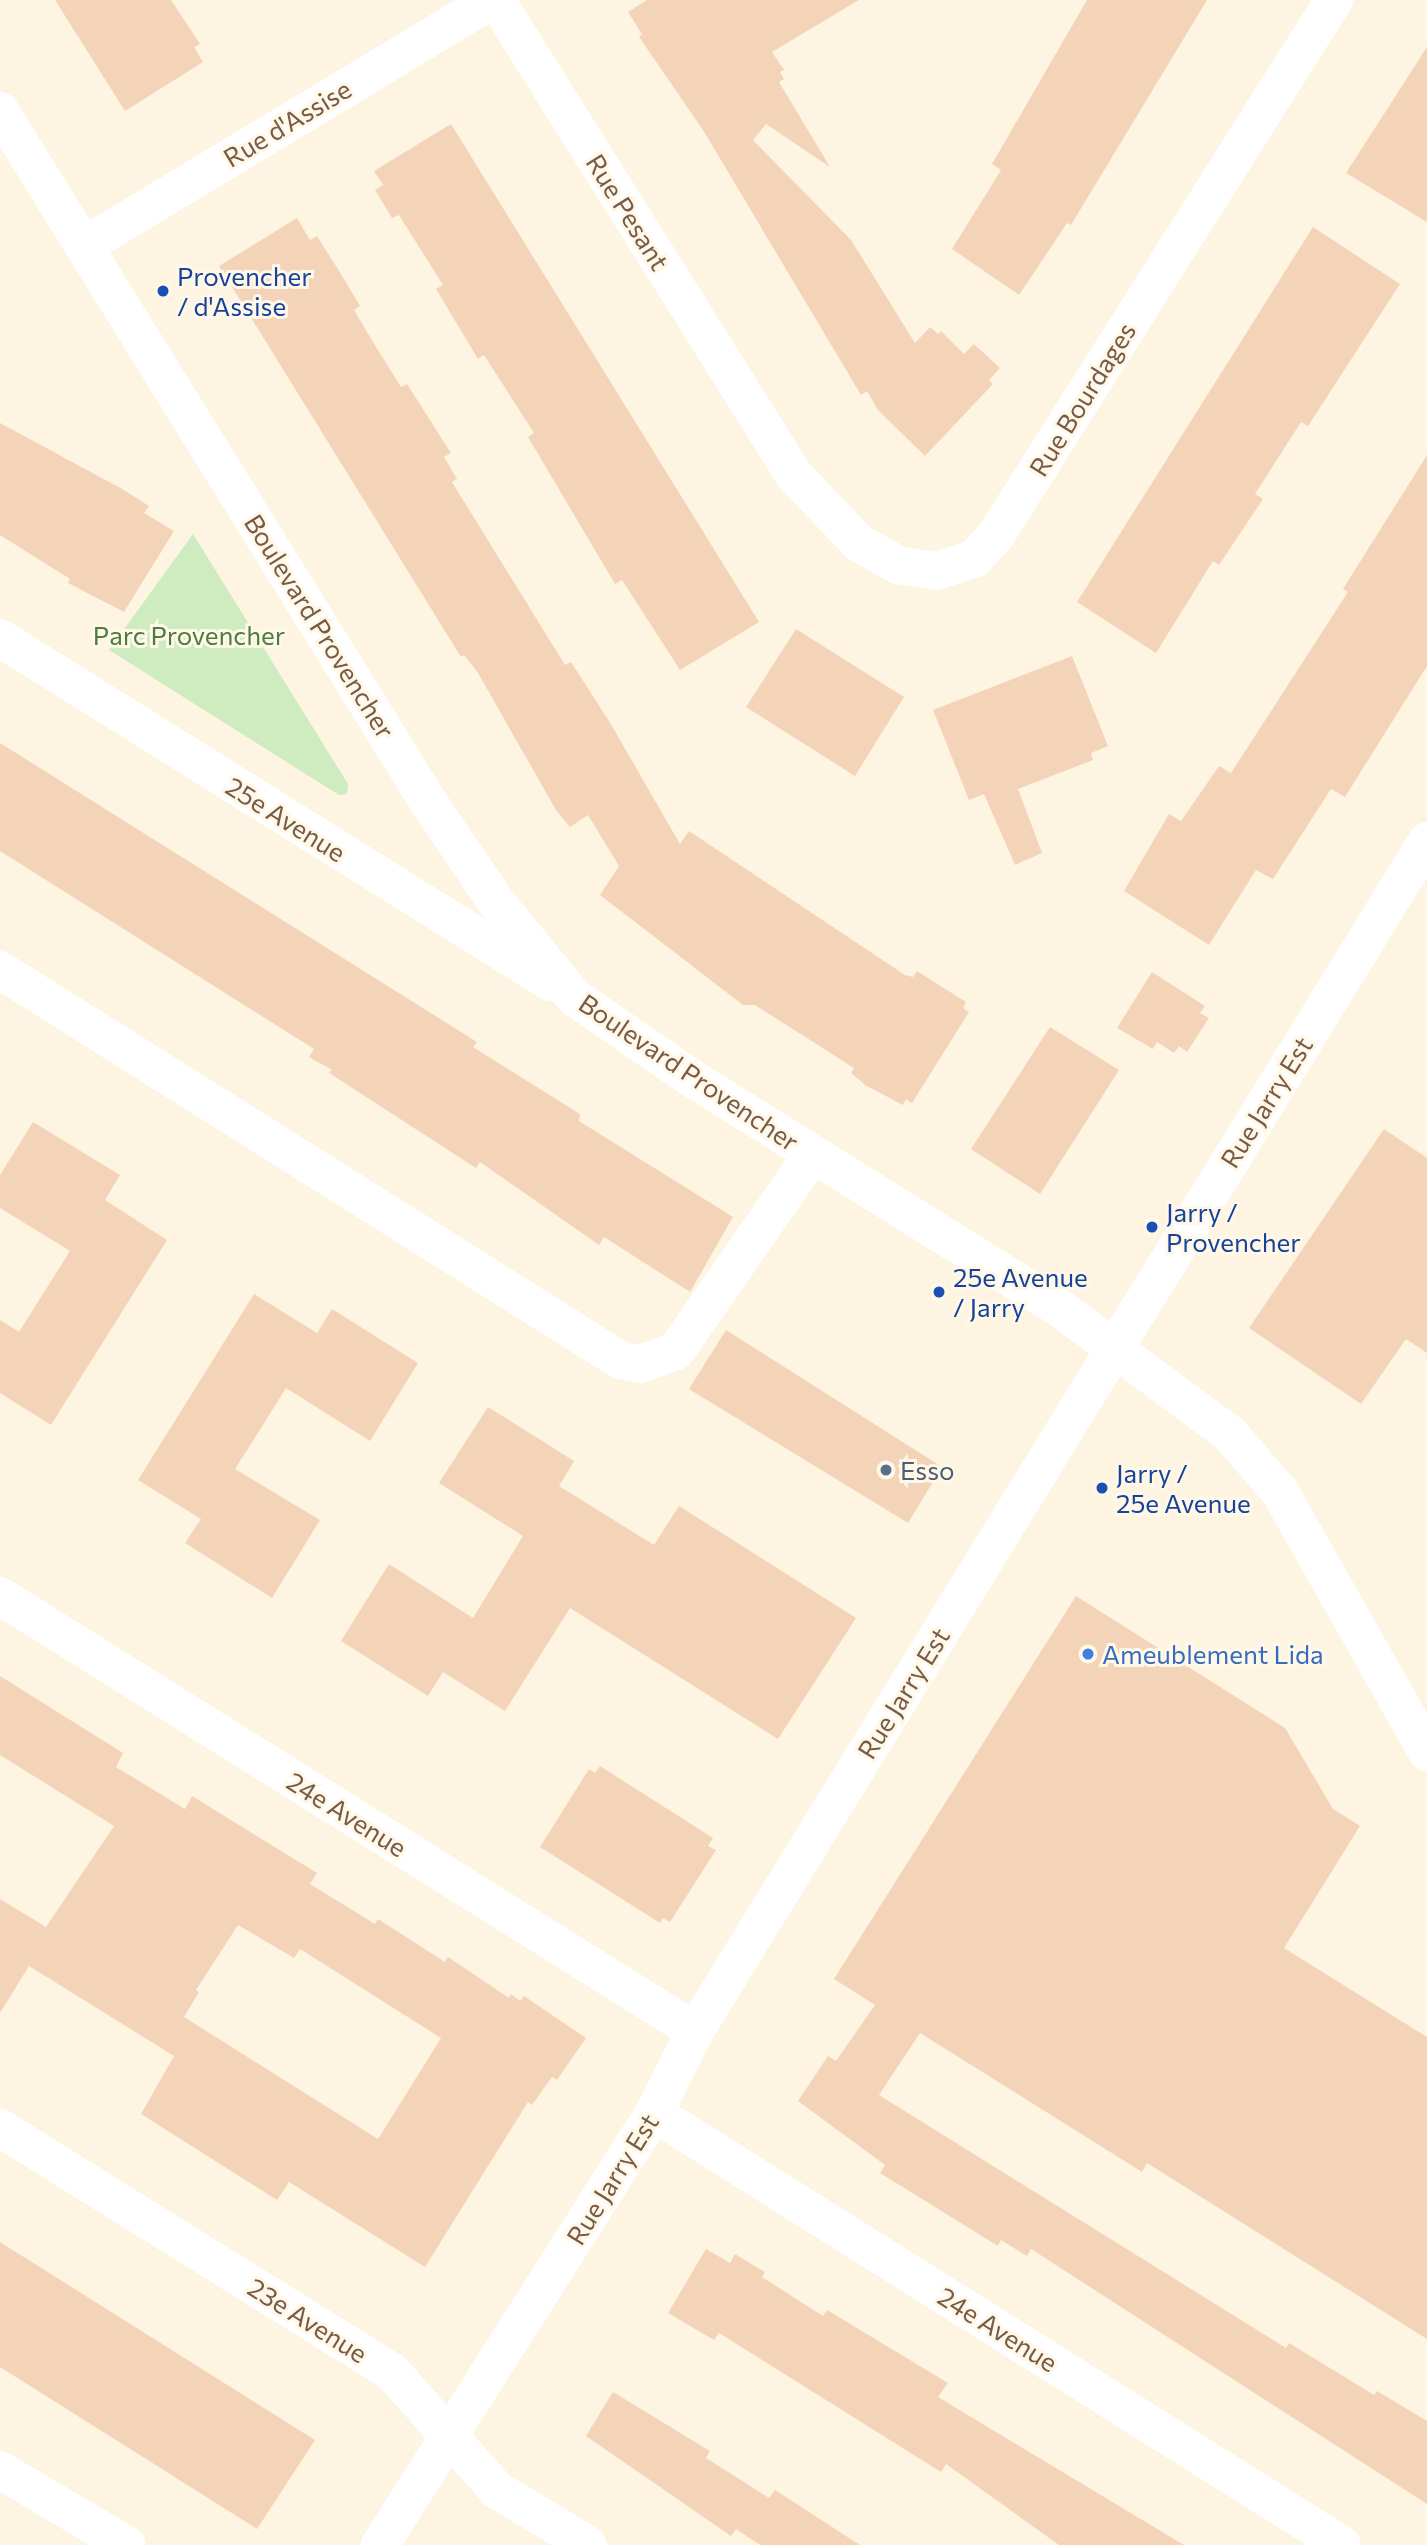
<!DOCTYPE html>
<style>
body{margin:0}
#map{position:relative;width:1427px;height:2545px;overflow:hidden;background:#fdf4e2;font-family:Commissioner,sans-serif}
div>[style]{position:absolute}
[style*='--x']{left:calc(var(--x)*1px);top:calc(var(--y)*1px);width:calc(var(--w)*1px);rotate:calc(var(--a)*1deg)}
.green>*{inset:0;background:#cfecc0}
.building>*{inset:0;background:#f4d4b8}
.minor>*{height:38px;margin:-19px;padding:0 19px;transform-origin:19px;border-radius:19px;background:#fff}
.dots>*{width:19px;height:19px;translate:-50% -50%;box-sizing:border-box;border:4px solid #fff8e9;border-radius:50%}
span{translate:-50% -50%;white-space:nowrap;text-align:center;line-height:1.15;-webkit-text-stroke:6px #fff8e9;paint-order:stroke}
.street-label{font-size:26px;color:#775b47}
.transit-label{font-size:26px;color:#164399}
.left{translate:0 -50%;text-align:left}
.park-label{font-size:26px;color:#4d7d3e}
.service-label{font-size:26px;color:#4e5e75}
.shop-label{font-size:26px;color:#366cbe}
</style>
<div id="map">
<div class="green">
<i style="clip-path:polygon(193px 534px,348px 784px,347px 794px,339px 795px,109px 650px)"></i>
</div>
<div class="building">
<i style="clip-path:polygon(55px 0,171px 0,200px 44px,194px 47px,203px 62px,125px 111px)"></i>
<i style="clip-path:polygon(647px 0,859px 0,772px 52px,784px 70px,780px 72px,784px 79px,779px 82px,830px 167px,766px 124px,753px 140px,851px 240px,915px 343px,930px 327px,938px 334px,941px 331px,964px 354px,974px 344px,1000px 368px,989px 380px,993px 384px,925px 456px,878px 410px,867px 391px,861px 395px,703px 130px,639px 37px,642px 34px,628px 12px)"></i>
<i style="clip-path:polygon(1087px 0,1207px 0,1071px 225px,1067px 223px,1019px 295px,952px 249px,1001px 170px,992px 164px)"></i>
<i style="clip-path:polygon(1427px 47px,1427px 222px,1346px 173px)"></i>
<i style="clip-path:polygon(451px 124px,759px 622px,680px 670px,622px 580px,615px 584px,528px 437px,534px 433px,484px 355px,478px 359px,436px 289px,443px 285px,399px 215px,392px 218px,375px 190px,383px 185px,374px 171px)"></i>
<i style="clip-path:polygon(297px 218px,310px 240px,317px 236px,341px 274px,360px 306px,354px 310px,373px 342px,401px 387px,407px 384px,451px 453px,444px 457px,457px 479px,452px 482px,565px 665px,571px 662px,609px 721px,680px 844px,689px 831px,905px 975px,913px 977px,917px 971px,966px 1002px,963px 1008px,969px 1012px,912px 1103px,906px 1099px,903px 1105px,865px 1085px,851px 1073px,854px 1068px,755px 1005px,743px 1005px,600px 895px,619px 866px,588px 815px,570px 827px,556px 810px,478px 673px,464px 655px,461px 657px,219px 266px)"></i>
<i style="clip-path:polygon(1313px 227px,1400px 284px,1308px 426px,1301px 422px,1255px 494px,1263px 499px,1219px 565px,1213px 561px,1156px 653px,1077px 602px)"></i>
<i style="clip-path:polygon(0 423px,124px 490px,149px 506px,144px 513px,174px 531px,124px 612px,68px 583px,70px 579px,0 535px)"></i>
<i style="clip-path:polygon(1427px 455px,1427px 666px,1345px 797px,1331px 789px,1273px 879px,1256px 870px,1209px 945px,1124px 891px,1169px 814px,1181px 821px,1219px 766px,1231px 773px,1348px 592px,1343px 589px)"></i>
<i style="clip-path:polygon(796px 629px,904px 697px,855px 776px,746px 707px)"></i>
<i style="clip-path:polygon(1072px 656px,1108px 746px,1091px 753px,1093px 760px,1018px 789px,1042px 853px,1015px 865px,984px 794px,969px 800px,933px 710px)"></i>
<i style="clip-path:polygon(0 743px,477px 1042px,473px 1047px,580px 1114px,579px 1121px,733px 1217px,690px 1292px,604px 1237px,599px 1245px,480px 1162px,476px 1168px,329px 1073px,332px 1070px,309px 1057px,314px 1049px,0 851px)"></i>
<i style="clip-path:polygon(1152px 972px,1205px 1006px,1200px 1013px,1209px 1018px,1187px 1052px,1179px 1046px,1174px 1053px,1157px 1042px,1153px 1049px,1117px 1028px)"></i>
<i style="clip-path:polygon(1050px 1027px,1119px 1070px,1040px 1194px,971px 1149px)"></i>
<i style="clip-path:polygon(33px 1122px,120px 1175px,105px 1200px,167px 1240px,51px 1425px,0 1393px,0 1320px,19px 1332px,70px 1251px,0 1208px,0 1175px)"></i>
<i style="clip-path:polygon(1384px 1129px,1427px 1158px,1427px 1353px,1406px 1339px,1361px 1404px,1249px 1328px)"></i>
<i style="clip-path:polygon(254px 1294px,317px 1333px,332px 1309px,418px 1363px,370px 1441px,286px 1388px,261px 1428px,235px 1469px,320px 1520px,272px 1598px,185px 1543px,201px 1519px,138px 1480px)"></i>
<i style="clip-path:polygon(726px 1330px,942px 1467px,908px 1523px,689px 1389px)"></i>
<i style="clip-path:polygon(488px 1407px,574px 1461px,559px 1486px,654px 1545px,679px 1506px,856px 1618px,778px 1739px,570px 1608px,505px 1711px,443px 1672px,428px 1696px,341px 1641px,389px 1564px,473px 1618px,523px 1536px,439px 1483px)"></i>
<i style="clip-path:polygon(1076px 1596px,1285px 1728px,1333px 1809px,1360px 1826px,1284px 1948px,1427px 2037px,1427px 2339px,1147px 2163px,1142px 2172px,920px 2033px,879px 2095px,1286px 2348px,1289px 2343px,1374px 2395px,1377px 2391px,1427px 2421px,1427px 2504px,1031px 2249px,1027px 2256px,1001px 2240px,998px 2246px,880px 2173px,885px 2165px,798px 2101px,828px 2056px,836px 2061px,875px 2005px,834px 1979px)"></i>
<i style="clip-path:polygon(evenodd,0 1676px,123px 1753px,116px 1767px,185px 1809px,192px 1796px,317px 1873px,310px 1884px,375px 1924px,378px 1919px,445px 1962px,448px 1957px,509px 1998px,511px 1994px,520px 2001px,524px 1996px,586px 2038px,557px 2080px,552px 2077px,532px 2105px,528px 2102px,425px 2267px,289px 2182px,277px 2200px,141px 2114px,174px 2056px,29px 1966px,0 2013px,0 1899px,46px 1927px,114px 1826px,0 1755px,0 1676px,238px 1925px,294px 1958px,300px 1949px,441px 2038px,378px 2139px,184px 2017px,199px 1992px,196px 1990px,238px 1925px)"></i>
<i style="clip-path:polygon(600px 1766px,713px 1838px,708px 1846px,716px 1850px,670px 1922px,663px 1918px,660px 1923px,540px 1847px,589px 1769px,595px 1773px)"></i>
<i style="clip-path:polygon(0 2242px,315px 2440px,257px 2529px,0 2367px)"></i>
<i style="clip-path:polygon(706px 2249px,730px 2263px,735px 2254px,765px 2272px,762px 2277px,823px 2316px,827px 2310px,948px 2383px,938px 2397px,1184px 2545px,1059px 2545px,946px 2464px,941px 2472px,719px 2333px,714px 2340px,668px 2313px)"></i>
<i style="clip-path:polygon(613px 2392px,710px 2451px,706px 2458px,769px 2498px,775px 2490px,860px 2545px,760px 2545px,736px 2529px,731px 2536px,586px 2436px)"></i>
</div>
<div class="minor">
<i style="--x:496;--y:0;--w:561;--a:57.9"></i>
<i style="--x:794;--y:475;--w:94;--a:46.3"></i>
<i style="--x:859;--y:543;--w:45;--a:29.4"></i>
<i style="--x:898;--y:565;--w:38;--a:9"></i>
<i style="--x:936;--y:571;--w:40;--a:-18"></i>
<i style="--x:974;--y:559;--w:33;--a:-47"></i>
<i style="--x:996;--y:535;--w:633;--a:-57.72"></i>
<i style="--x:0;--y:111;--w:814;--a:58.2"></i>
<i style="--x:429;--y:803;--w:121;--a:55.8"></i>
<i style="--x:497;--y:903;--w:122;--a:50.7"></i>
<i style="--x:574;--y:997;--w:145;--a:34.6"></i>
<i style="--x:693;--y:1079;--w:434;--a:32"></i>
<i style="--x:1061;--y:1309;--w:210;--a:36.5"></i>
<i style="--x:1230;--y:1434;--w:77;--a:49.2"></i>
<i style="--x:1280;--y:1492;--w:299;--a:60.5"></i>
<i style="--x:84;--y:246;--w:476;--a:-31.1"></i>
<i style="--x:0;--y:638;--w:649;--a:32.02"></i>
<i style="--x:0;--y:970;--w:732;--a:32.17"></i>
<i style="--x:620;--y:1360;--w:20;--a:11"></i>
<i style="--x:640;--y:1364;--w:38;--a:-20"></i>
<i style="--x:676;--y:1351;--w:240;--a:-55.2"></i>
<i style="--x:0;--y:1596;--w:820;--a:32.04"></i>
<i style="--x:654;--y:2113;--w:812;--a:32.12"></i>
<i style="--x:0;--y:2128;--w:462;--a:31.9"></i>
<i style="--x:392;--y:2372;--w:158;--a:48.3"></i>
<i style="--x:497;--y:2490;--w:106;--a:31.1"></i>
<i style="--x:0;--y:2470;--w:147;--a:30.6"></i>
<i style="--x:380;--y:2545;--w:512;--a:-57.61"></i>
<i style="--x:654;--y:2113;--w:92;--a:-63.4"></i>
<i style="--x:695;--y:2031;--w:1397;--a:-58.4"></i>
</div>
<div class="dots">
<i style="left:163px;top:291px;background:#1a4fb4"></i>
<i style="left:1152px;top:1227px;background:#1a4fb4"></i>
<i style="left:939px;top:1292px;background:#1a4fb4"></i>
<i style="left:886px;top:1470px;background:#5c6f8a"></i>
<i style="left:1102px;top:1488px;background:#1a4fb4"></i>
<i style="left:1088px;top:1654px;background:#3f7fe0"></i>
</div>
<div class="street-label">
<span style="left:287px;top:123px;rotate:-31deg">Rue d'Assise</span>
<span style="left:628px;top:212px;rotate:58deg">Rue Pesant</span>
<span style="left:1082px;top:399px;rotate:-58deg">Rue Bourdages</span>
<span style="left:320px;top:626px;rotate:58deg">Boulevard Provencher</span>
<span style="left:286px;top:819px;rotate:32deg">25e Avenue</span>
<span style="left:689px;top:1072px;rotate:34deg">Boulevard Provencher</span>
<span style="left:1266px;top:1102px;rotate:-58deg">Rue Jarry Est</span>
<span style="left:903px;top:1693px;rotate:-58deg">Rue Jarry Est</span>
<span style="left:347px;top:1814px;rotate:32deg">24e Avenue</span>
<span style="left:612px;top:2179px;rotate:-58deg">Rue Jarry Est</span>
<span style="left:308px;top:2320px;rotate:32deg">23e Avenue</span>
<span style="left:998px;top:2329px;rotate:32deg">24e Avenue</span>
</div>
<div class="transit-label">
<span class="left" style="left:177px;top:291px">Provencher<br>/ d'Assise</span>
<span class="left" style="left:1166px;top:1227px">Jarry /<br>Provencher</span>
<span class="left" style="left:953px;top:1292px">25e Avenue<br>/ Jarry</span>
<span class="left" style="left:1116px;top:1488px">Jarry /<br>25e Avenue</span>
</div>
<div class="park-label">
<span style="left:189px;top:635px">Parc Provencher</span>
</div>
<div class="service-label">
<span class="left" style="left:900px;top:1470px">Esso</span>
</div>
<div class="shop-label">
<span class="left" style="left:1102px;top:1654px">Ameublement Lida</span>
</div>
</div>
